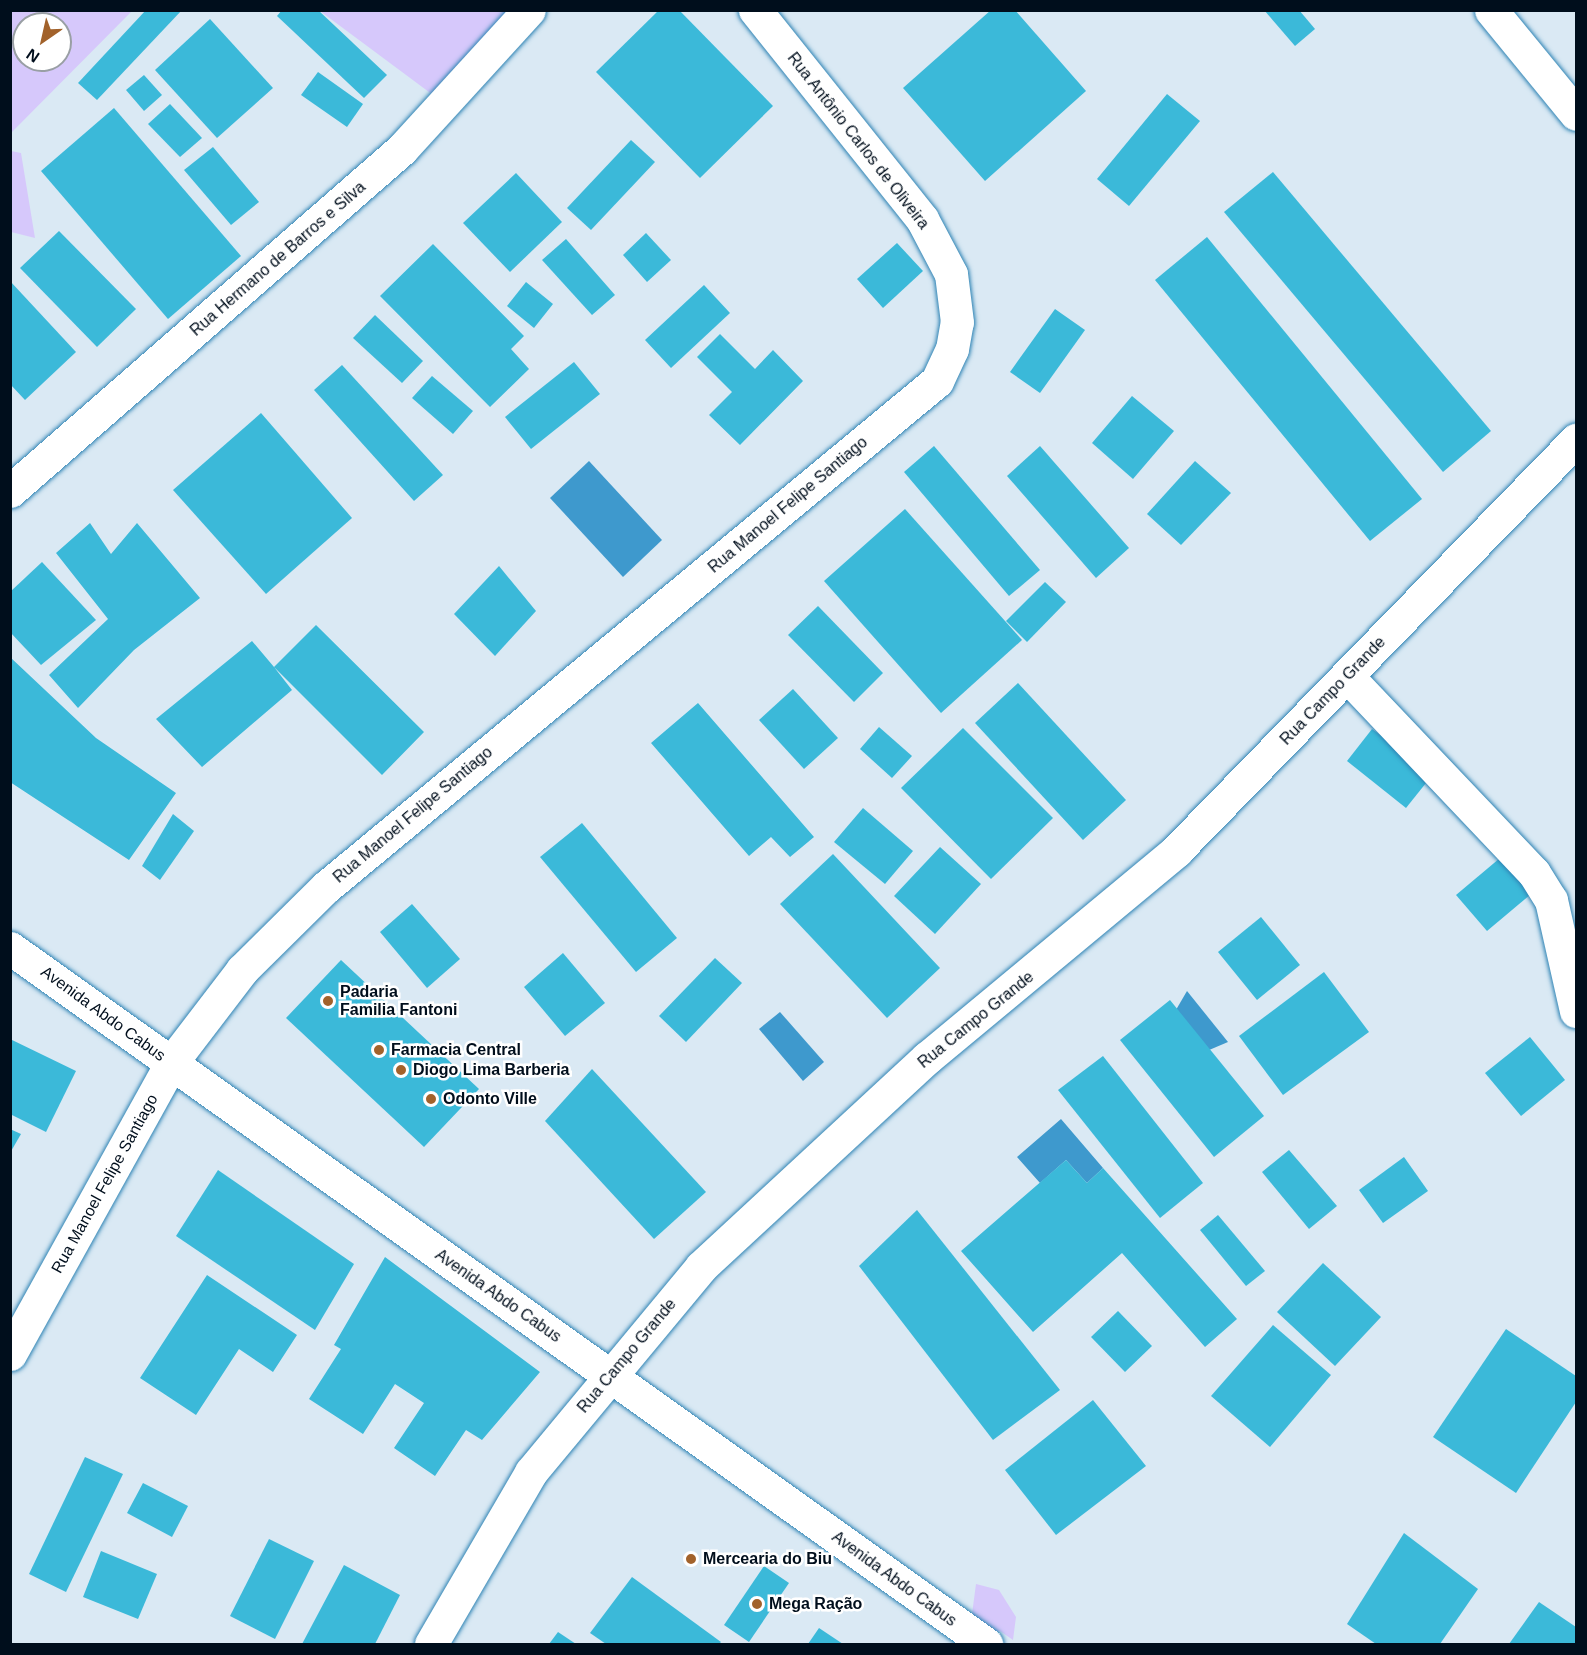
<!DOCTYPE html>
<meta charset="utf-8">
<style>
body{margin:0}
#map{position:relative;width:1587px;height:1655px;overflow:hidden;background:#dae9f4;font-family:Arial,sans-serif}
div>[style]{position:absolute}
[style*='--x']{left:calc(var(--x)*1px);top:calc(var(--y)*1px);width:calc(var(--w)*1px);rotate:calc(var(--a)*1deg)}
.green>*{inset:0;background:#d6c8fb}
.water>*{inset:0;background:#3e99cd}
.building>*{inset:0;background:#3bb9d9}
.roads{filter:drop-shadow(0 0 2px #2e83b4) drop-shadow(0 0 2px #2e83b4)}
.minor>*{height:33px;margin:-16.5px;padding:0 16.5px;transform-origin:16.5px;border-radius:16.5px;background:#fff}
.major>*{height:33px;margin:-16.5px;padding:0 16.5px;transform-origin:16.5px;border-radius:16.5px;background:#fff}
.dots>*{width:16px;height:16px;translate:-50% -50%;box-sizing:border-box;border:3px solid #fff;border-radius:50%}
span{translate:-50% -50%;white-space:nowrap;text-align:center;line-height:1.15;-webkit-text-stroke:5px #fff;paint-order:stroke}
.street-label{font-size:16px;color:#000e1c}
.poi-label{font-size:16px;color:#000e1c;font-weight:700}
.left{translate:0 -50%;text-align:left}
.frame{position:absolute;inset:0;border:12px solid #000e1c;pointer-events:none}
.north{position:absolute;left:12px;top:12px;width:60px;height:60px;box-sizing:border-box;background:#fff;border:2px solid #999fa4;border-radius:50%;rotate:214deg;font-size:16px;font-weight:700;line-height:24px;text-align:center;color:#000e1c}
.north::after{content:'';display:block;margin:auto;width:21px;height:27px;background:#a2622b;clip-path:polygon(50% 0,100% 100%,50% 72%,0 100%)}
</style>
<div id="map">
<div class="green">
<i style="clip-path:polygon(evenodd,11px 10px,132px 11px,11px 133px,10px 11px,11px 10px,24px 24px,60px 24px,60px 60px,24px 60px,24px 24px)"></i>
<i style="clip-path:polygon(320px 11px,515px 11px,437px 98px)"></i>
<i style="clip-path:polygon(11px 151px,21px 153px,35px 238px,11px 232px)"></i>
<i style="clip-path:polygon(976px 1584px,999px 1590px,1016px 1617px,1013px 1640px,1000px 1631px,982px 1633px,972px 1614px)"></i>
</div>
<div class="water">
<i style="clip-path:polygon(589px 461px,662px 540px,623px 577px,550px 498px)"></i>
<i style="clip-path:polygon(1187px 991px,1228px 1042px,1195px 1056px,1173px 1015px)"></i>
<i style="clip-path:polygon(780px 1012px,824px 1062px,803px 1081px,759px 1029px)"></i>
<i style="clip-path:polygon(1061px 1119px,1103px 1168px,1087px 1183px,1066px 1160px,1040px 1183px,1017px 1157px)"></i>
</div>
<div class="building">
<i style="clip-path:polygon(146px 10px,182px 10px,97px 100px,78px 83px)"></i>
<i style="clip-path:polygon(282px 10px,318px 10px,387px 75px,364px 98px,277px 16px)"></i>
<i style="clip-path:polygon(659px 10px,679px 10px,773px 106px,700px 178px,596px 72px)"></i>
<i style="clip-path:polygon(991px 10px,1015px 10px,1086px 91px,985px 181px,903px 88px)"></i>
<i style="clip-path:polygon(1264px 10px,1299px 10px,1315px 29px,1295px 46px)"></i>
<i style="clip-path:polygon(210px 19px,273px 88px,217px 138px,155px 70px)"></i>
<i style="clip-path:polygon(318px 72px,363px 104px,347px 127px,301px 95px)"></i>
<i style="clip-path:polygon(144px 75px,162px 95px,144px 111px,126px 90px)"></i>
<i style="clip-path:polygon(1167px 94px,1200px 121px,1129px 206px,1097px 179px)"></i>
<i style="clip-path:polygon(170px 104px,202px 138px,180px 157px,148px 124px)"></i>
<i style="clip-path:polygon(114px 108px,241px 256px,168px 319px,41px 171px)"></i>
<i style="clip-path:polygon(631px 140px,655px 162px,591px 230px,567px 208px)"></i>
<i style="clip-path:polygon(213px 147px,259px 202px,231px 225px,184px 170px)"></i>
<i style="clip-path:polygon(1273px 172px,1491px 431px,1443px 472px,1224px 212px)"></i>
<i style="clip-path:polygon(516px 173px,562px 222px,510px 272px,463px 223px)"></i>
<i style="clip-path:polygon(59px 231px,136px 309px,97px 347px,20px 268px)"></i>
<i style="clip-path:polygon(646px 233px,671px 260px,647px 282px,623px 255px)"></i>
<i style="clip-path:polygon(1207px 237px,1422px 499px,1370px 541px,1155px 280px)"></i>
<i style="clip-path:polygon(566px 239px,615px 295px,592px 315px,542px 260px)"></i>
<i style="clip-path:polygon(897px 243px,923px 271px,883px 308px,857px 279px)"></i>
<i style="clip-path:polygon(433px 244px,524px 336px,511px 349px,529px 369px,490px 407px,380px 296px)"></i>
<i style="clip-path:polygon(10px 281px,76px 352px,25px 400px,10px 384px)"></i>
<i style="clip-path:polygon(526px 282px,553px 304px,534px 328px,507px 306px)"></i>
<i style="clip-path:polygon(704px 285px,730px 313px,671px 368px,645px 340px)"></i>
<i style="clip-path:polygon(1055px 309px,1085px 330px,1040px 393px,1010px 372px)"></i>
<i style="clip-path:polygon(375px 315px,423px 361px,402px 383px,353px 338px)"></i>
<i style="clip-path:polygon(720px 334px,755px 369px,773px 350px,803px 381px,740px 445px,709px 415px,732px 392px,697px 357px)"></i>
<i style="clip-path:polygon(574px 362px,600px 394px,531px 449px,505px 417px)"></i>
<i style="clip-path:polygon(342px 365px,443px 475px,414px 501px,314px 390px)"></i>
<i style="clip-path:polygon(432px 376px,473px 411px,453px 434px,412px 398px)"></i>
<i style="clip-path:polygon(1132px 396px,1174px 431px,1133px 479px,1092px 443px)"></i>
<i style="clip-path:polygon(261px 413px,352px 518px,266px 594px,173px 490px)"></i>
<i style="clip-path:polygon(934px 446px,1040px 570px,1009px 596px,904px 472px)"></i>
<i style="clip-path:polygon(1040px 446px,1129px 548px,1096px 578px,1007px 476px)"></i>
<i style="clip-path:polygon(1195px 461px,1231px 493px,1181px 545px,1147px 514px)"></i>
<i style="clip-path:polygon(905px 509px,1022px 640px,941px 713px,824px 581px)"></i>
<i style="clip-path:polygon(90px 523px,111px 554px,137px 523px,200px 598px,134px 650px,78px 708px,49px 675px,108px 619px,56px 553px)"></i>
<i style="clip-path:polygon(42px 562px,96px 620px,41px 665px,10px 632px,10px 592px)"></i>
<i style="clip-path:polygon(499px 566px,536px 611px,495px 656px,454px 614px)"></i>
<i style="clip-path:polygon(1045px 582px,1066px 602px,1027px 642px,1006px 621px)"></i>
<i style="clip-path:polygon(818px 606px,883px 673px,854px 702px,788px 635px)"></i>
<i style="clip-path:polygon(316px 625px,424px 732px,382px 775px,274px 667px,292px 690px,202px 767px,156px 719px,252px 641px,274px 667px)"></i>
<i style="clip-path:polygon(10px 657px,96px 738px,176px 793px,129px 860px,10px 782px)"></i>
<i style="clip-path:polygon(1018px 683px,1126px 800px,1083px 840px,975px 723px)"></i>
<i style="clip-path:polygon(793px 689px,838px 738px,804px 769px,759px 720px)"></i>
<i style="clip-path:polygon(698px 703px,814px 837px,790px 857px,771px 837px,749px 856px,651px 743px)"></i>
<i style="clip-path:polygon(879px 727px,912px 756px,892px 778px,860px 749px)"></i>
<i style="clip-path:polygon(963px 728px,1053px 818px,991px 879px,901px 788px)"></i>
<i style="clip-path:polygon(1372px 729px,1434px 773px,1406px 808px,1347px 761px)"></i>
<i style="clip-path:polygon(863px 808px,913px 851px,885px 884px,834px 842px)"></i>
<i style="clip-path:polygon(173px 814px,194px 831px,160px 880px,142px 866px)"></i>
<i style="clip-path:polygon(582px 823px,677px 938px,636px 972px,540px 857px)"></i>
<i style="clip-path:polygon(940px 847px,981px 884px,935px 934px,894px 896px)"></i>
<i style="clip-path:polygon(833px 854px,940px 968px,887px 1018px,780px 904px)"></i>
<i style="clip-path:polygon(1500px 858px,1531px 894px,1487px 931px,1456px 895px)"></i>
<i style="clip-path:polygon(412px 904px,460px 959px,427px 988px,380px 932px)"></i>
<i style="clip-path:polygon(1261px 917px,1300px 965px,1257px 1000px,1218px 952px)"></i>
<i style="clip-path:polygon(563px 953px,605px 1003px,565px 1036px,524px 987px)"></i>
<i style="clip-path:polygon(715px 958px,742px 983px,686px 1042px,659px 1016px)"></i>
<i style="clip-path:polygon(341px 960px,479px 1089px,424px 1147px,286px 1018px)"></i>
<i style="clip-path:polygon(1324px 972px,1369px 1032px,1283px 1095px,1239px 1036px)"></i>
<i style="clip-path:polygon(1170px 1000px,1264px 1116px,1214px 1157px,1120px 1040px)"></i>
<i style="clip-path:polygon(1530px 1037px,1565px 1080px,1521px 1116px,1485px 1073px)"></i>
<i style="clip-path:polygon(10px 1039px,76px 1071px,46px 1132px,10px 1114px)"></i>
<i style="clip-path:polygon(1103px 1056px,1203px 1183px,1160px 1218px,1058px 1090px)"></i>
<i style="clip-path:polygon(592px 1069px,706px 1192px,654px 1239px,545px 1121px)"></i>
<i style="clip-path:polygon(10px 1129px,21px 1134px,10px 1153px)"></i>
<i style="clip-path:polygon(1289px 1150px,1337px 1206px,1309px 1229px,1262px 1172px)"></i>
<i style="clip-path:polygon(1404px 1157px,1428px 1191px,1383px 1223px,1359px 1190px)"></i>
<i style="clip-path:polygon(1066px 1160px,1087px 1183px,1103px 1168px,1237px 1319px,1205px 1347px,1122px 1253px,1033px 1332px,961px 1251px)"></i>
<i style="clip-path:polygon(218px 1170px,354px 1264px,315px 1330px,176px 1236px)"></i>
<i style="clip-path:polygon(917px 1210px,1060px 1390px,993px 1440px,859px 1266px)"></i>
<i style="clip-path:polygon(1218px 1215px,1265px 1271px,1246px 1286px,1200px 1230px)"></i>
<i style="clip-path:polygon(385px 1257px,540px 1372px,482px 1440px,466px 1430px,435px 1476px,394px 1448px,424px 1403px,395px 1384px,363px 1434px,309px 1399px,341px 1349px,334px 1345px)"></i>
<i style="clip-path:polygon(1323px 1263px,1381px 1317px,1335px 1366px,1277px 1312px)"></i>
<i style="clip-path:polygon(207px 1275px,297px 1335px,273px 1372px,239px 1349px,196px 1415px,140px 1378px)"></i>
<i style="clip-path:polygon(1118px 1311px,1152px 1346px,1125px 1372px,1091px 1337px)"></i>
<i style="clip-path:polygon(1273px 1325px,1331px 1375px,1270px 1447px,1211px 1396px)"></i>
<i style="clip-path:polygon(1506px 1329px,1576px 1376px,1576px 1402px,1516px 1493px,1433px 1437px)"></i>
<i style="clip-path:polygon(1093px 1400px,1146px 1466px,1056px 1535px,1005px 1470px)"></i>
<i style="clip-path:polygon(85px 1457px,123px 1474px,66px 1592px,29px 1574px)"></i>
<i style="clip-path:polygon(143px 1483px,188px 1506px,172px 1537px,127px 1513px)"></i>
<i style="clip-path:polygon(1404px 1533px,1478px 1589px,1440px 1644px,1376px 1644px,1347px 1624px)"></i>
<i style="clip-path:polygon(269px 1539px,314px 1561px,275px 1639px,230px 1616px)"></i>
<i style="clip-path:polygon(101px 1551px,157px 1574px,138px 1619px,83px 1597px)"></i>
<i style="clip-path:polygon(344px 1565px,400px 1595px,375px 1644px,302px 1644px)"></i>
<i style="clip-path:polygon(764px 1566px,789px 1583px,749px 1642px,724px 1625px)"></i>
<i style="clip-path:polygon(632px 1577px,721px 1642px,719px 1644px,606px 1644px,590px 1633px)"></i>
<i style="clip-path:polygon(1539px 1602px,1576px 1627px,1576px 1644px,1509px 1644px)"></i>
<i style="clip-path:polygon(819px 1628px,843px 1644px,808px 1644px)"></i>
<i style="clip-path:polygon(558px 1632px,576px 1644px,549px 1644px)"></i>
</div>
<div class="roads">
<div class="minor">
<i style="--x:1491;--y:10;--w:134;--a:50.7"></i>
<i style="--x:10;--y:491;--w:520;--a:-41.1"></i>
<i style="--x:402;--y:149;--w:188;--a:-47.6"></i>
<i style="--x:1348;--y:677;--w:270;--a:46.5"></i>
<i style="--x:1534;--y:873;--w:32;--a:58"></i>
<i style="--x:1551;--y:900;--w:114;--a:77.3"></i>
<i style="--x:10;--y:1354;--w:333;--a:-61"></i>
<i style="--x:171;--y:1063;--w:117;--a:-52.6"></i>
<i style="--x:242;--y:970;--w:118;--a:-44.7"></i>
<i style="--x:326;--y:887;--w:793;--a:-39.63"></i>
<i style="--x:937;--y:381;--w:35;--a:-65"></i>
<i style="--x:952;--y:349;--w:27;--a:-80"></i>
<i style="--x:957;--y:322;--w:48;--a:-97.1"></i>
<i style="--x:951;--y:274;--w:62;--a:-117.8"></i>
<i style="--x:922;--y:219;--w:268;--a:-128.6"></i>
<i style="--x:431;--y:1644;--w:199;--a:-59.8"></i>
<i style="--x:531;--y:1472;--w:266;--a:-50.3"></i>
<i style="--x:701;--y:1267;--w:308;--a:-42.8"></i>
<i style="--x:927;--y:1058;--w:324;--a:-39.7"></i>
<i style="--x:1176;--y:851;--w:574;--a:-45.78"></i>
</div>
<div class="major">
<i style="--x:10;--y:948;--w:1199;--a:35.49"></i>
</div>
</div>
<div class="dots">
<i style="left:328px;top:1001px;background:#a2622b"></i>
<i style="left:379px;top:1050px;background:#a2622b"></i>
<i style="left:401px;top:1070px;background:#a2622b"></i>
<i style="left:431px;top:1099px;background:#a2622b"></i>
<i style="left:691px;top:1559px;background:#a2622b"></i>
<i style="left:757px;top:1604px;background:#a2622b"></i>
</div>
<div class="street-label">
<span style="left:858px;top:141px;rotate:52deg">Rua Antônio Carlos de Oliveira</span>
<span style="left:278px;top:259px;rotate:-41deg">Rua Hermano de Barros e Silva</span>
<span style="left:788px;top:505px;rotate:-40deg">Rua Manoel Felipe Santiago</span>
<span style="left:1333px;top:691px;rotate:-46deg">Rua Campo Grande</span>
<span style="left:413px;top:815px;rotate:-40deg">Rua Manoel Felipe Santiago</span>
<span style="left:103px;top:1014px;rotate:36deg">Avenida Abdo Cabus</span>
<span style="left:976px;top:1020px;rotate:-39deg">Rua Campo Grande</span>
<span style="left:105px;top:1184px;rotate:-61deg">Rua Manoel Felipe Santiago</span>
<span style="left:498px;top:1296px;rotate:35deg">Avenida Abdo Cabus</span>
<span style="left:627px;top:1356px;rotate:-50deg">Rua Campo Grande</span>
<span style="left:894px;top:1579px;rotate:36deg">Avenida Abdo Cabus</span>
</div>
<div class="poi-label">
<span class="left" style="left:340px;top:1001px">Padaria<br>Familia Fantoni</span>
<span class="left" style="left:391px;top:1050px">Farmacia Central</span>
<span class="left" style="left:413px;top:1070px">Diogo Lima Barberia</span>
<span class="left" style="left:443px;top:1099px">Odonto Ville</span>
<span class="left" style="left:703px;top:1559px">Mercearia do Biu</span>
<span class="left" style="left:769px;top:1604px">Mega Ração</span>
</div>
<div class="frame"></div>
<div class="north">N</div>
</div>
